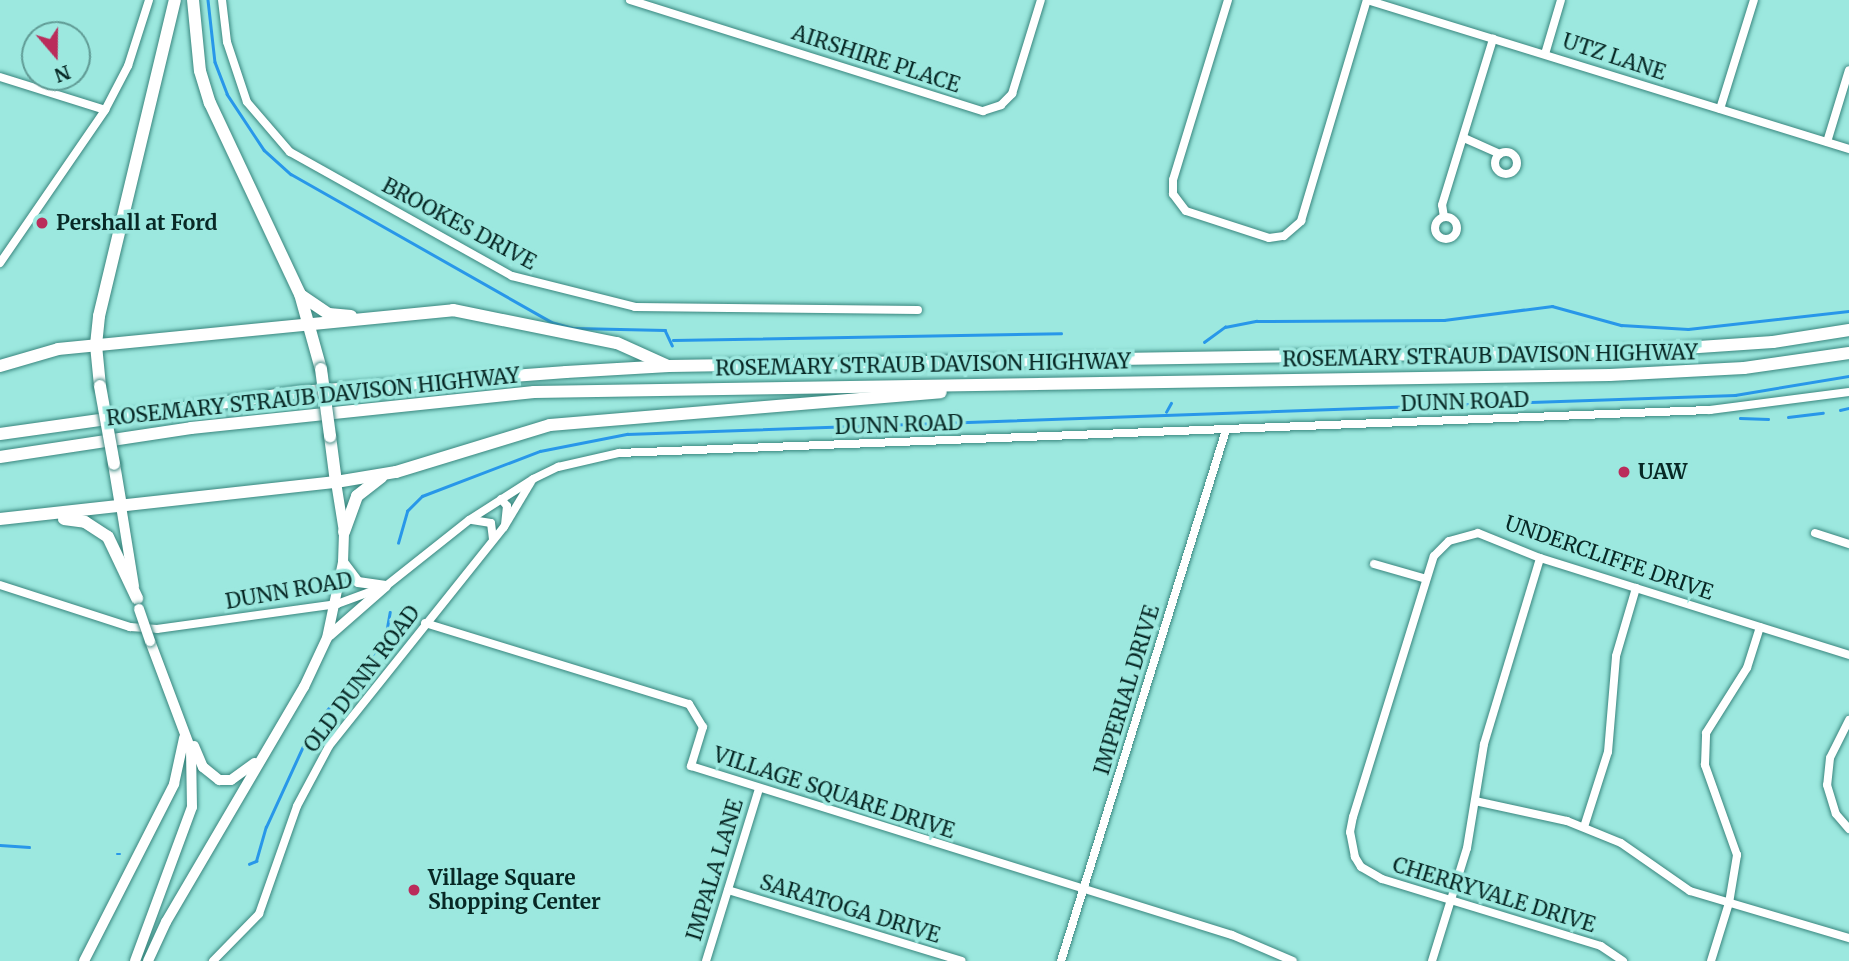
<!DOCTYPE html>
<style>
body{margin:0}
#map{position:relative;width:1849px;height:961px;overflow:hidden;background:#9ce8df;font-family:Merriweather,serif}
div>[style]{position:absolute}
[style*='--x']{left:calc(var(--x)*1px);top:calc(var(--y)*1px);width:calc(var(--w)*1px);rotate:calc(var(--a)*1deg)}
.stream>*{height:2.5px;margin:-1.25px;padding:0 1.25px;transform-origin:1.25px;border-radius:1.25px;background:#2897e9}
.roads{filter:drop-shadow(0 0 2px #39867e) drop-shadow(0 0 2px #39867e)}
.minor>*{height:8px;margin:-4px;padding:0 4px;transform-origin:4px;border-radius:4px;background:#fff}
.minor>.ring{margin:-4px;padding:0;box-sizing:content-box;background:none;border:8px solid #fff;border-radius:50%}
.major>*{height:10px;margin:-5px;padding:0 5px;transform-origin:5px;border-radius:5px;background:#fff}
.highway>*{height:12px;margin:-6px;padding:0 6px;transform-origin:6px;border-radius:6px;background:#fff}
.bridges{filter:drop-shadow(0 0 2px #39867e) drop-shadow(0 0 2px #39867e)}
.major-bridge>*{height:10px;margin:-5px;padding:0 5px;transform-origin:5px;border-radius:5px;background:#fff}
.highway-bridge>*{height:12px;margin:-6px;padding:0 6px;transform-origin:6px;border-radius:6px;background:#fff}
.dots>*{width:19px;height:19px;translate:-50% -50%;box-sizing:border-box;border:4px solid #9ce8df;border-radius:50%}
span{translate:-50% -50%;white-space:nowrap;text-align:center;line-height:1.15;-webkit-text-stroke:7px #9ce8df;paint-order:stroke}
.street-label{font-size:21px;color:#072825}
.poi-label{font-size:21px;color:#072825;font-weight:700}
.left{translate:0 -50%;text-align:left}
.north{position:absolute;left:21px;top:21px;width:70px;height:70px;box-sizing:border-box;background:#9ce8df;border:2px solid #609b95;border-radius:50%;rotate:160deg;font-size:19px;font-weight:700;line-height:28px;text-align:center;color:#072825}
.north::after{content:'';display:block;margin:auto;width:24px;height:32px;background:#ba2c5b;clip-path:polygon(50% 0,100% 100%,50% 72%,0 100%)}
</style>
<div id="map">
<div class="stream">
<i style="--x:208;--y:0;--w:62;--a:83.6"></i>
<i style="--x:215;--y:62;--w:34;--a:69"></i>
<i style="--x:227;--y:94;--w:67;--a:56.5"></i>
<i style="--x:264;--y:150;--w:36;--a:42"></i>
<i style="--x:291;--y:174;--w:299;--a:29.6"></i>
<i style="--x:551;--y:322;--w:24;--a:15"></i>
<i style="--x:574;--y:328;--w:91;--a:1.3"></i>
<i style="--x:665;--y:330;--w:17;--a:65"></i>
<i style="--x:673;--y:340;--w:388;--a:-1"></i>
<i style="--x:1204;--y:342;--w:26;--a:-36"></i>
<i style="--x:1225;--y:327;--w:32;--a:-11"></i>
<i style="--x:1256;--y:321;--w:188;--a:-0.3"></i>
<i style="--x:1444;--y:320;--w:109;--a:-7.4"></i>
<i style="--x:1552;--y:306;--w:72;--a:15.4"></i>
<i style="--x:1621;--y:325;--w:67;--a:3.4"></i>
<i style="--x:1688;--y:329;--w:162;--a:-6.4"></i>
<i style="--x:1840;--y:410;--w:9;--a:-13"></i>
<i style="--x:1166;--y:412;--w:10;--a:-61"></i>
<i style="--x:1788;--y:417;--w:35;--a:-7"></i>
<i style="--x:1740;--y:418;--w:28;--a:2"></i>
<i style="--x:398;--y:543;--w:33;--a:-74"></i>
<i style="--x:407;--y:511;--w:21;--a:-45"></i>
<i style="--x:422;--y:496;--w:126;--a:-20.9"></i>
<i style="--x:540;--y:451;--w:89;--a:-11.1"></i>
<i style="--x:627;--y:434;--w:1109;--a:-2.02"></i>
<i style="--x:1735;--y:395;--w:116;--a:-9.5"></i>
<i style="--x:0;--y:845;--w:29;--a:4"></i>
<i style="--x:117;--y:854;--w:3;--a:0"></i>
<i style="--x:249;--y:864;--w:8;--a:-23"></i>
<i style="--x:256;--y:861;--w:35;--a:-74"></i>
<i style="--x:266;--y:827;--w:106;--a:-65.4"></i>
<i style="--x:310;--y:731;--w:119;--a:-50.8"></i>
<i style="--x:385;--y:639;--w:27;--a:-80"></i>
</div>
<div class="roads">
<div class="minor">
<i style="--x:222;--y:0;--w:42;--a:83.2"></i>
<i style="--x:227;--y:42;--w:63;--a:71.6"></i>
<i style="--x:247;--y:102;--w:66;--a:49.3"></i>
<i style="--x:290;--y:152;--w:254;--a:29.2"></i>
<i style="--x:512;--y:276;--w:127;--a:14.1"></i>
<i style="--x:635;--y:307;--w:283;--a:0.6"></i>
<i style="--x:630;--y:0;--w:370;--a:17.5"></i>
<i style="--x:983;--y:111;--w:19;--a:-18"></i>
<i style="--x:1001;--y:105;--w:16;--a:-45"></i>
<i style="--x:1012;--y:94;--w:98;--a:-72.9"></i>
<i style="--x:1228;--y:0;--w:188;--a:107"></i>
<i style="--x:1173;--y:180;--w:14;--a:90"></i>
<i style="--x:1173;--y:194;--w:21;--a:53"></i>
<i style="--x:1186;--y:211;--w:87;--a:18"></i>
<i style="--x:1269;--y:238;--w:15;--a:-8"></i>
<i style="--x:1284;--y:236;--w:23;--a:-41"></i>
<i style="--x:1301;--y:221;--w:231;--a:-73.4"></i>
<i style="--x:1367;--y:0;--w:505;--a:17.18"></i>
<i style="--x:1545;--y:54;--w:56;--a:-73.5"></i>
<i style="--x:0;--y:77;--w:110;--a:17.4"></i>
<i style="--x:1720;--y:109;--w:114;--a:-72.7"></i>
<i style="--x:1464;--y:138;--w:39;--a:24"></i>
<i style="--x:1827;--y:142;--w:75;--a:-73"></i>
<i class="ring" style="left:1495px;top:152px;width:14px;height:14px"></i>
<i style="--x:1444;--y:217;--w:12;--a:-99"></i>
<i style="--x:1442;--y:205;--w:174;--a:-72.9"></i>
<i class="ring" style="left:1435px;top:217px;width:14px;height:14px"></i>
<i style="--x:0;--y:263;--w:186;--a:-55.5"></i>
<i style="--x:105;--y:110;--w:50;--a:-62.4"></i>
<i style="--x:128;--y:66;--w:69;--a:-72.3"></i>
<i style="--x:501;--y:499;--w:9;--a:49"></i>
<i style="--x:507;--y:506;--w:18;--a:96"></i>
<i style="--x:472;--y:520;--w:19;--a:9"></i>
<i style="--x:491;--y:523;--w:16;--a:83"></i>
<i style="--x:1815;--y:533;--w:36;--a:18"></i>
<i style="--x:1374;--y:564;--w:51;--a:15.9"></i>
<i style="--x:0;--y:585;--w:137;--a:17.9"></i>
<i style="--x:130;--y:627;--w:27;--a:4"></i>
<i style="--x:157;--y:629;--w:182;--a:-7.9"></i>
<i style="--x:337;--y:604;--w:52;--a:-20.2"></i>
<i style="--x:386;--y:586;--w:106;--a:-38.5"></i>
<i style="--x:469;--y:520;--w:76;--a:-32.6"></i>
<i style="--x:533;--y:479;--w:28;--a:-26"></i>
<i style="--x:558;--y:467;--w:63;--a:-12.9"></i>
<i style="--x:619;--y:453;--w:1092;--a:-2.26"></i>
<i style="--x:1710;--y:410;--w:140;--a:-7.4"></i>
<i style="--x:425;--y:623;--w:276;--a:17.1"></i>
<i style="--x:689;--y:704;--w:27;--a:59"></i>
<i style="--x:703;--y:727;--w:41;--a:107.1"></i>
<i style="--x:691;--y:766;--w:567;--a:17.35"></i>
<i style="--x:1232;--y:935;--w:66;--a:23.1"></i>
<i style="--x:1849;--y:720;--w:42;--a:116.6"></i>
<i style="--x:1830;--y:758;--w:27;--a:96"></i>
<i style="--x:1827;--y:785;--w:30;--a:73"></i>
<i style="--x:1836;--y:814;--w:20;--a:49"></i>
<i style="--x:1475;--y:801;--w:94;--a:12.3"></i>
<i style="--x:1567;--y:821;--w:58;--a:22.2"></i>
<i style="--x:1621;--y:843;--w:84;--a:34.8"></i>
<i style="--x:1690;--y:891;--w:166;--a:16.5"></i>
<i style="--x:1584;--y:827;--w:79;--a:-72.3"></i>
<i style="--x:1608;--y:752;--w:96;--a:-85.2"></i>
<i style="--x:1616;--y:656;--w:71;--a:-73.6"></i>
<i style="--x:728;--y:890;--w:244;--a:16.9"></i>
<i style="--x:213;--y:961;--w:66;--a:-45.6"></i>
<i style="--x:259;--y:914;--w:114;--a:-70.6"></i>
<i style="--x:297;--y:806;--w:68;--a:-61.9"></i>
<i style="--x:329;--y:746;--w:280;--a:-51.4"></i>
<i style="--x:504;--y:527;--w:52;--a:-59"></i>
<i style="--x:706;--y:961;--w:180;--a:-72.9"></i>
<i style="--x:1061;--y:961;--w:556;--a:-72.74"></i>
<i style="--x:1432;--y:961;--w:118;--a:-72.8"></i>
<i style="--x:1467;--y:848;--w:105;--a:-80.7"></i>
<i style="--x:1484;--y:744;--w:194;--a:-73.2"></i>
<i style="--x:1623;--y:961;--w:27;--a:-146"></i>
<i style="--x:1601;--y:946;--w:229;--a:-163"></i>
<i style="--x:1382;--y:879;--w:24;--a:-150"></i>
<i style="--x:1361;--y:867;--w:12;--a:-121"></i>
<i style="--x:1355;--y:857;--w:25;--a:-101"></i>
<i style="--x:1350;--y:832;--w:15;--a:-79"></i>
<i style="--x:1353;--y:817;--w:273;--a:-72.8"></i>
<i style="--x:1434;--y:556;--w:21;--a:-45"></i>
<i style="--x:1449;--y:541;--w:30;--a:-15"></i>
<i style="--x:1478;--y:533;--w:67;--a:22"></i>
<i style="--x:1540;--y:558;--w:324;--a:17.4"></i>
<i style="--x:1711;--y:961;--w:61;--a:-72.8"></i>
<i style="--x:1729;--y:903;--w:49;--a:-80.5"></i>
<i style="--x:1737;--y:855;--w:96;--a:-109.6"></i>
<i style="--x:1705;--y:765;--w:32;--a:-88"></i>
<i style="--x:1706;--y:733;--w:77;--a:-57.8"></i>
<i style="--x:1747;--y:668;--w:43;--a:-72.4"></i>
</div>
<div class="major">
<i style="--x:121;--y:506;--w:81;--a:80.8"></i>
<i style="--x:343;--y:562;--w:25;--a:53"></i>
<i style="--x:358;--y:582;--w:28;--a:8"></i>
<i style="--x:330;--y:635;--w:74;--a:-41.2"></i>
<i style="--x:194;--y:746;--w:23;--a:67"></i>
<i style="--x:203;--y:767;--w:21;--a:39"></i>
<i style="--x:219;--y:780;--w:12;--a:0"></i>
<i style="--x:231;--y:780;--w:29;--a:-36"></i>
<i style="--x:84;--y:961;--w:199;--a:-63"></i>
<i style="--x:174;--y:784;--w:47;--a:-77.7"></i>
<i style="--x:135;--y:961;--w:164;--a:-69.7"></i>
<i style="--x:192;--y:807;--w:57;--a:-91"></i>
<i style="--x:191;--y:750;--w:116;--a:-110.6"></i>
<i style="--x:148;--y:961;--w:43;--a:-65.2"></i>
<i style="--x:166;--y:922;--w:273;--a:-59.6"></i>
<i style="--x:304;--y:687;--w:54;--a:-64.9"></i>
<i style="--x:327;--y:638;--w:78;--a:-78.1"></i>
<i style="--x:343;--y:562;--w:30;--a:-88"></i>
<i style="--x:344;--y:532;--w:51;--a:-99.1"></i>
</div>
<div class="highway">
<i style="--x:193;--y:0;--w:71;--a:84.4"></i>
<i style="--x:200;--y:71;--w:34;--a:73"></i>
<i style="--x:210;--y:103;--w:211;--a:64.8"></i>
<i style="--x:300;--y:294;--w:78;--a:74.4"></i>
<i style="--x:302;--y:296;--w:32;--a:34"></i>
<i style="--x:329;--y:314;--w:22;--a:5"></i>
<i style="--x:0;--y:366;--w:60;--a:-16.3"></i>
<i style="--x:58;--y:349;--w:397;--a:-5.6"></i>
<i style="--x:453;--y:310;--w:167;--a:11.4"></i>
<i style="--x:617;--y:343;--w:54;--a:24.2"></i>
<i style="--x:100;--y:386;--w:41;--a:-95.6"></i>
<i style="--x:96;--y:345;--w:29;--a:-84"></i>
<i style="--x:99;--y:316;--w:325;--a:-76.5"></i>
<i style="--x:0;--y:434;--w:302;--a:-8"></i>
<i style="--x:299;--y:392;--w:268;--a:-4.3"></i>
<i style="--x:566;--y:372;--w:103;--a:-3.3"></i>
<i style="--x:669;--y:366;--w:971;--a:-0.89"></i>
<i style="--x:1640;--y:351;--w:133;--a:-3.9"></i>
<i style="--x:1773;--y:342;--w:77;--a:-9"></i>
<i style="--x:330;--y:436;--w:46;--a:82.6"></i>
<i style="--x:0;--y:457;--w:193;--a:-8.6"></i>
<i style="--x:191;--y:428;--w:345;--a:-6"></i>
<i style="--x:534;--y:392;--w:1076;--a:-0.91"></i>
<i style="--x:1610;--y:375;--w:134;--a:-3"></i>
<i style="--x:1744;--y:368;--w:106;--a:-8.1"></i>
<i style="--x:114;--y:464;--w:43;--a:80.5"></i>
<i style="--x:0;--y:519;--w:338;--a:-6.3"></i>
<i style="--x:336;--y:482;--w:61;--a:-9.5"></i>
<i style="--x:396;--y:472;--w:161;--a:-17"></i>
<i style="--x:550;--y:425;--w:392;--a:-4.8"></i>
<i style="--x:64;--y:519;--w:21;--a:8"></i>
<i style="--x:85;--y:522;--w:27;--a:33"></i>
<i style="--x:108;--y:537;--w:68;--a:64.6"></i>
<i style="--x:344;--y:532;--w:38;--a:-70"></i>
<i style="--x:357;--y:496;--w:31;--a:-38"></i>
</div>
</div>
<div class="bridges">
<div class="major-bridge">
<i style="--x:139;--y:609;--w:34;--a:71"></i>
</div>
<div class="highway-bridge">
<i style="--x:321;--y:369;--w:68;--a:82.3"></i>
<i style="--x:100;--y:386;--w:79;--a:79.8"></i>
</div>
</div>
<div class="dots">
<i style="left:42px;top:223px;background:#ba2c5b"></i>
<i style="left:1624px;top:472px;background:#ba2c5b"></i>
<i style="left:414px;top:890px;background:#ba2c5b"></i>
</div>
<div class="street-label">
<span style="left:1614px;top:57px;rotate:18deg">UTZ LANE</span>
<span style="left:876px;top:59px;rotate:18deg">AIRSHIRE PLACE</span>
<span style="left:459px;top:224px;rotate:28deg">BROOKES DRIVE</span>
<span style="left:1490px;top:356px;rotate:-1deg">ROSEMARY STRAUB DAVISON HIGHWAY</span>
<span style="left:923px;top:365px;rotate:-1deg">ROSEMARY STRAUB DAVISON HIGHWAY</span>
<span style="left:313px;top:397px;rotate:-6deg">ROSEMARY STRAUB DAVISON HIGHWAY</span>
<span style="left:1465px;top:402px;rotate:-2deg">DUNN ROAD</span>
<span style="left:899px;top:425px;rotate:-2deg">DUNN ROAD</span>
<span style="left:1609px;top:558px;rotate:19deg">UNDERCLIFFE DRIVE</span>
<span style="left:289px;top:591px;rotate:-10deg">DUNN ROAD</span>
<span style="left:362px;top:679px;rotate:-53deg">OLD DUNN ROAD</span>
<span style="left:1127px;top:690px;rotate:-73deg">IMPERIAL DRIVE</span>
<span style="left:834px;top:793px;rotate:18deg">VILLAGE SQUARE DRIVE</span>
<span style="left:715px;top:870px;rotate:-73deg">IMPALA LANE</span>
<span style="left:1494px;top:895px;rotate:17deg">CHERRYVALE DRIVE</span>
<span style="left:850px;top:909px;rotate:17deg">SARATOGA DRIVE</span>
</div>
<div class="poi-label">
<span class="left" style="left:56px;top:223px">Pershall at Ford</span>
<span class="left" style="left:1638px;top:472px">UAW</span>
<span class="left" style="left:428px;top:890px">Village Square<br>Shopping Center</span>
</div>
<div class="north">N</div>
</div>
